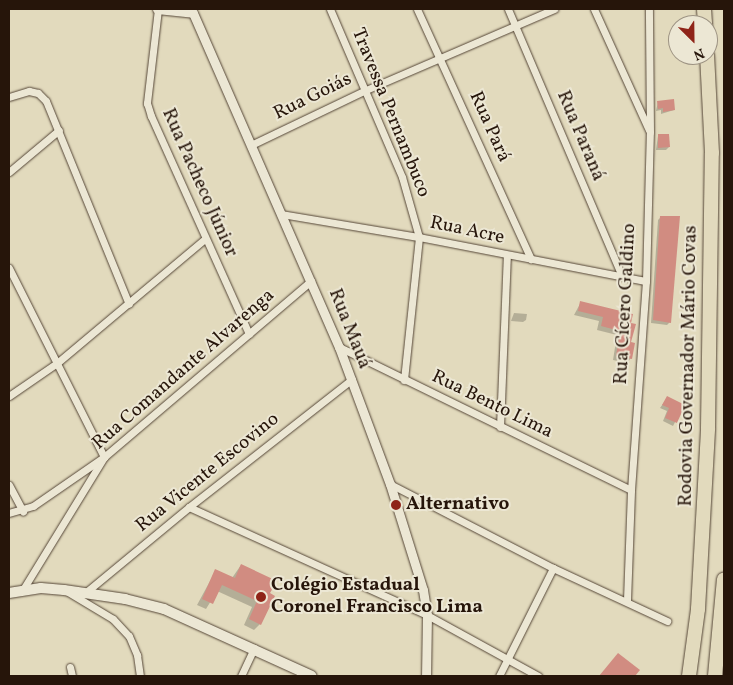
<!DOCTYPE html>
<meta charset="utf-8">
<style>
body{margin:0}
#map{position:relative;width:733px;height:685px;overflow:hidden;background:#e2dabd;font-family:Vollkorn,serif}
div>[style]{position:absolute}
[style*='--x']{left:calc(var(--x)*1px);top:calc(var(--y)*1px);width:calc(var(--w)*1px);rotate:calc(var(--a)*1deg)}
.shadow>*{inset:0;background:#0003}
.building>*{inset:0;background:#d18c81}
.roads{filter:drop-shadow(0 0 1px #554637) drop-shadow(0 0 1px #554637)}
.minor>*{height:7px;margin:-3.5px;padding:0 3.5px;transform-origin:3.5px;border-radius:3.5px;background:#ece7d4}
.tertiary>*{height:9px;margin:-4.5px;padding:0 4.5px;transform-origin:4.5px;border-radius:4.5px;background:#ece7d4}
.secondary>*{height:10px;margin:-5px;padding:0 5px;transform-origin:5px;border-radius:5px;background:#ece7d4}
.motorway>*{height:14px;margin:-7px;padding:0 7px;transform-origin:7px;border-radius:7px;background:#e2dabd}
.dots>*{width:14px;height:14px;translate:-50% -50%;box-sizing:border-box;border:2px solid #ece7d4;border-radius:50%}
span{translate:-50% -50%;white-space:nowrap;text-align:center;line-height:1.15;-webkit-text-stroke:4px #ece7d4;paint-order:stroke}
.street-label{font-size:19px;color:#26150a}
.poi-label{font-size:19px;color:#26150a;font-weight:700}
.left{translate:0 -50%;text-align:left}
.frame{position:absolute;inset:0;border:10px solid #26150a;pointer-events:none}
.north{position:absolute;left:668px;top:15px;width:50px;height:50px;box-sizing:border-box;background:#ece7d4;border:1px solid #9d9383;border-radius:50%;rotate:157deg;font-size:14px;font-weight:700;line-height:20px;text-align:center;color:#26150a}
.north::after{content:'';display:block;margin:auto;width:18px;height:22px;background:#8f2418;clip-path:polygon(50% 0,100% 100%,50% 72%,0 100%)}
</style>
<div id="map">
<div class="shadow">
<i style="clip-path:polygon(658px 102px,674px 110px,661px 114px,661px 110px,656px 111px)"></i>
<i style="clip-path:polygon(658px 136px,669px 147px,666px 150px,656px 150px)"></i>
<i style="clip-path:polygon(661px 217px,670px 322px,667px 325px,651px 323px,658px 220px)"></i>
<i style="clip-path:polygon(581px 302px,630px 324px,631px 358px,627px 363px,613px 360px,617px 335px,597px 330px,599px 321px,574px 315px)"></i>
<i style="clip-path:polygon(514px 313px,527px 314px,526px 320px,523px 322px,511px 321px)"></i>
<i style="clip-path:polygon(667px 398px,684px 405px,673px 426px,663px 421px,667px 411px,660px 408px)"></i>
<i style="clip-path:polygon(241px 565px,268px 594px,260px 624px,254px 630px,244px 625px,252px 607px,217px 591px,206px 609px,197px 605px,216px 570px,232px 578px)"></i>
</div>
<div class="building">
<i style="clip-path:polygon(674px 99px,675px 110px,663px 112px,663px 108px,658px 109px,657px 101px)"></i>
<i style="clip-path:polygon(658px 134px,669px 134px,670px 147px,658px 148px)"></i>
<i style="clip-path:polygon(660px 216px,680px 216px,671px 323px,653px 320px)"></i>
<i style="clip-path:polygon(580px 301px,633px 314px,631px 323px,636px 324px,631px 342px,635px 343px,632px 359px,616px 356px,620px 331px,601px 326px,603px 317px,578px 311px)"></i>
<i style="clip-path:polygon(667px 396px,685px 405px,677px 423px,665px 418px,669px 408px,662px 405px)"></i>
<i style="clip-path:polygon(241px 564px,277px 581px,270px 593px,275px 596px,261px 625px,249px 619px,257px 601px,222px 585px,213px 604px,202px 599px,215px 569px,235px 578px)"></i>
<i style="clip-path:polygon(618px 653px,640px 670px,635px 676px,599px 676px)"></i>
</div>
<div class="roads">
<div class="minor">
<i style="--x:158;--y:9;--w:95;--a:96.7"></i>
<i style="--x:147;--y:103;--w:14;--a:73"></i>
<i style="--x:151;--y:116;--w:239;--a:65.8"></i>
<i style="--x:330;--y:9;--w:183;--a:66.8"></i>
<i style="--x:402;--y:177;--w:62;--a:74.2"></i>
<i style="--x:419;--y:237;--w:144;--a:96"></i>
<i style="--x:417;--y:9;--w:275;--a:65.5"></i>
<i style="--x:508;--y:9;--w:290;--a:66.9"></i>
<i style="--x:594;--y:9;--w:133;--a:65.6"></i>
<i style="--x:9;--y:97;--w:21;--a:-17"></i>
<i style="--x:29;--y:91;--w:9;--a:13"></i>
<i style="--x:38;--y:93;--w:11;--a:45"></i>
<i style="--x:46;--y:101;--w:219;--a:67.8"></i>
<i style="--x:251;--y:145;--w:127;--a:-25.6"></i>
<i style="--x:366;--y:90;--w:205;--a:-23.3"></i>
<i style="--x:9;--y:172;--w:65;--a:-40"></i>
<i style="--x:281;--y:214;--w:140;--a:9.5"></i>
<i style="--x:419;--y:237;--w:231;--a:11"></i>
<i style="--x:9;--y:268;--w:212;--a:63.3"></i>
<i style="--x:104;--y:457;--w:86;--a:145.4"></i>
<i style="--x:33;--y:506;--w:25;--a:164"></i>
<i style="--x:339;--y:347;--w:325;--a:26.1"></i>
<i style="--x:9;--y:396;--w:58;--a:-34.5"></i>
<i style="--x:57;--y:363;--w:193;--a:-40"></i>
<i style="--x:500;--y:427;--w:171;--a:-87.7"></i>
<i style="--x:390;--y:484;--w:183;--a:27.3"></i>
<i style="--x:553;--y:568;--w:126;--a:24.9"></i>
<i style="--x:9;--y:485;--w:30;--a:62"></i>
<i style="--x:189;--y:507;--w:261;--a:24.4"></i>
<i style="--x:427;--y:615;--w:127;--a:28.8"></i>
<i style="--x:22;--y:591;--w:157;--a:-58.5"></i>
<i style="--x:104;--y:457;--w:272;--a:-40.4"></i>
<i style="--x:68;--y:592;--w:52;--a:31"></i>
<i style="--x:113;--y:619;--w:23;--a:47"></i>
<i style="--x:129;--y:636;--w:21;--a:67"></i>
<i style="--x:137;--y:655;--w:21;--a:82"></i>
<i style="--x:85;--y:593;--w:135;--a:-39.6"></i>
<i style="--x:189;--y:507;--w:207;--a:-38.1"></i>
<i style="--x:627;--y:600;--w:110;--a:-87.9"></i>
<i style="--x:631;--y:490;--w:210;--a:-85.9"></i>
<i style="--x:646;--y:281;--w:149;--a:-88.5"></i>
<i style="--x:650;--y:132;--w:123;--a:-90.5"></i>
<i style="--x:70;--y:667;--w:9;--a:77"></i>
<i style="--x:241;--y:676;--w:31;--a:-65"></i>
<i style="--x:499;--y:676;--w:121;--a:-63.4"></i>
</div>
<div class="tertiary">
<i style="--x:157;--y:9;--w:36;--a:6"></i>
<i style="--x:193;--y:13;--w:365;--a:66.4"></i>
<i style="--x:339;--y:347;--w:146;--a:69.6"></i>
<i style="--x:390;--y:484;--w:111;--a:72.7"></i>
<i style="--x:423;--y:590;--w:25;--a:81"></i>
<i style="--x:427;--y:615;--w:61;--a:90.9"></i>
</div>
<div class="secondary">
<i style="--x:9;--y:593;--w:32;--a:-9"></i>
<i style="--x:41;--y:588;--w:23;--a:5"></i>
<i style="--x:64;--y:590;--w:62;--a:8.4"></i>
<i style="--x:125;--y:599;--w:40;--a:14.4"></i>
<i style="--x:164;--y:609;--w:162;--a:24.4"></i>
</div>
<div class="motorway">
<i style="--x:704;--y:9;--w:16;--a:86"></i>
<i style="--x:689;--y:676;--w:68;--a:-82.3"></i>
<i style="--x:698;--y:609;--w:181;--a:-86.8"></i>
<i style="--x:708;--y:428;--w:275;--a:-89.2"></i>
<i style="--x:712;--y:153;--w:98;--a:-92.9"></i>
<i style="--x:715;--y:676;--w:97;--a:-84.7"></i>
</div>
</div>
<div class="dots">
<i style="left:396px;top:505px;background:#8f2418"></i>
<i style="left:261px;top:597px;background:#8f2418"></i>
</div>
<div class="street-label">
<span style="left:313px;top:97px;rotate:-26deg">Rua Goiás</span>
<span style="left:390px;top:113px;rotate:68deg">Travessa Pernambuco</span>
<span style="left:489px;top:127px;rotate:66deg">Rua Pará</span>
<span style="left:580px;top:136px;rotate:67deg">Rua Paraná</span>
<span style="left:199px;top:183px;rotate:66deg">Rua Pacheco Júnior</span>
<span style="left:467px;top:231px;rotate:12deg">Rua Acre</span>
<span style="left:626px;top:304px;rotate:-87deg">Rua Cícero Galdino</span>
<span style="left:349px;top:329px;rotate:68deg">Rua Mauá</span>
<span style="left:689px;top:366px;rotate:-89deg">Rodovia Governador Mário Covas</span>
<span style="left:184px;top:370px;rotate:-41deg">Rua Comandante Alvarenga</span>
<span style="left:492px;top:405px;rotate:26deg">Rua Bento Lima</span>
<span style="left:208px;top:473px;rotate:-39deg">Rua Vicente Escovino</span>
</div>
<div class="poi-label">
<span class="left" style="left:406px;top:505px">Alternativo</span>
<span class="left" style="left:271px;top:597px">Colégio Estadual<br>Coronel Francisco Lima</span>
</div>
<div class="frame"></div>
<div class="north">N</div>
</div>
